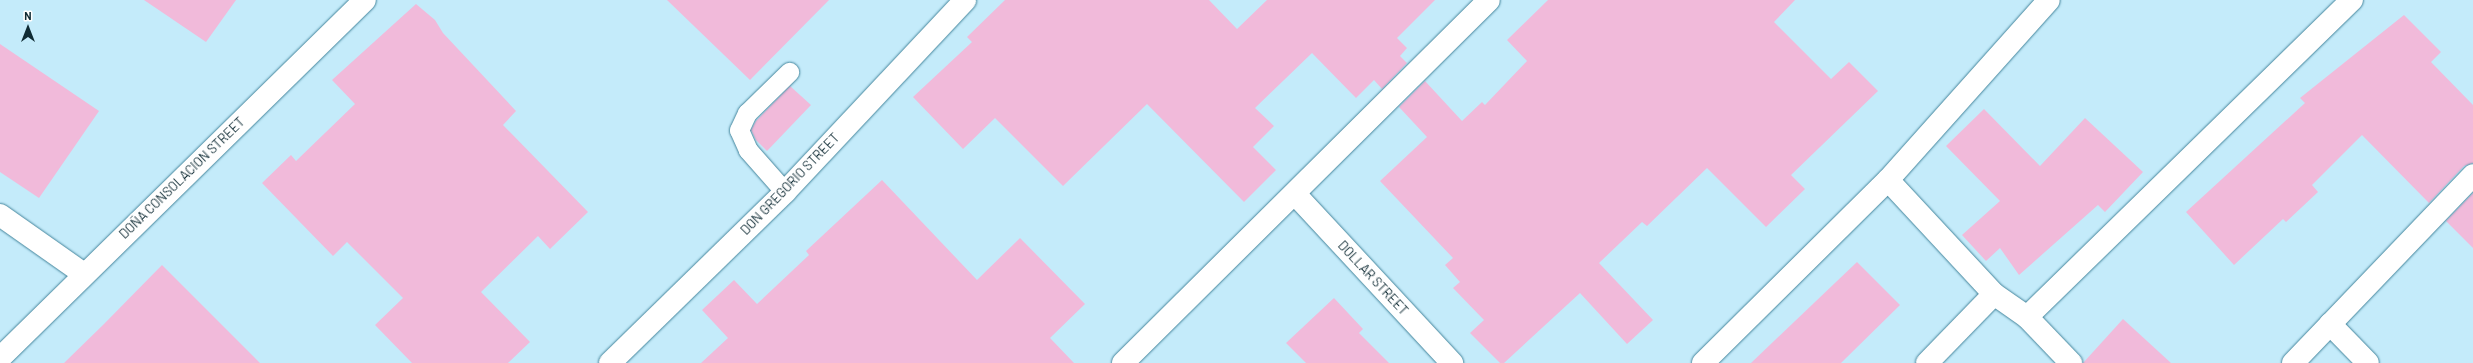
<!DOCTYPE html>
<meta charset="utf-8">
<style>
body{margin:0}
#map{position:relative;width:2473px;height:363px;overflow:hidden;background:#c4ebfa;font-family:Barlow,sans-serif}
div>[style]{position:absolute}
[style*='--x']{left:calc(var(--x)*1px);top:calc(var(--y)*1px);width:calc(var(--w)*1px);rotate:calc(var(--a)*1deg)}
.building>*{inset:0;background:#f1bada}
.roads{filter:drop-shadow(0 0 1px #44859c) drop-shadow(0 0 1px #44859c)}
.service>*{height:19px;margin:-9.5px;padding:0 9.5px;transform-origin:9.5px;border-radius:9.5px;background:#fff}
.minor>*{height:22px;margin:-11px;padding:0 11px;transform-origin:11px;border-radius:11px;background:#fff}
span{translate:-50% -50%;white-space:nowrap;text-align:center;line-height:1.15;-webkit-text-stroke:3.5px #fff;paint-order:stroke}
.street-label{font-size:13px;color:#0f2b34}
.north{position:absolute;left:8px;top:8px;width:40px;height:40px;-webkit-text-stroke:3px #fff;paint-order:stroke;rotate:0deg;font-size:11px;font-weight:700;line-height:16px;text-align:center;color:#0f2b34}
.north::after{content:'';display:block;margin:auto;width:14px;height:18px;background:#0f2b34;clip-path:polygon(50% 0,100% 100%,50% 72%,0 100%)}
</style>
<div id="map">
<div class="building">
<i style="clip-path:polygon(144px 0,236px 0,206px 42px)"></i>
<i style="clip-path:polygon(667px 0,829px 0,750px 80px)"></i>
<i style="clip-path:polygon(1005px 0,1209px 0,1237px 29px,1267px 0,1435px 0,1397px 38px,1407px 48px,1400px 56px,1407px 63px,1382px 89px,1374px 80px,1356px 98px,1312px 53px,1255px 108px,1274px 126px,1253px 147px,1276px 170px,1244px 202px,1147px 104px,1063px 186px,995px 118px,963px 149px,913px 97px,972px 42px,967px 37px)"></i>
<i style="clip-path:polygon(1548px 0,1795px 0,1774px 22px,1831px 79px,1849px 62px,1878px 91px,1791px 175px,1805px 189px,1766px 227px,1707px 168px,1647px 226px,1642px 222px,1599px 263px,1653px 320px,1627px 344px,1580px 293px,1504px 363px,1500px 363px,1470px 333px,1484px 320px,1453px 288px,1460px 282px,1445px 265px,1453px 258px,1380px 181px,1427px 137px,1399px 107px,1425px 81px,1462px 121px,1482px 102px,1485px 105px,1527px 61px,1507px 40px)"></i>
<i style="clip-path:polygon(416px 4px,435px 20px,443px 33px,516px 111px,503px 125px,588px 212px,550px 249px,538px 236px,481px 292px,530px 342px,508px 363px,412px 363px,375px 325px,403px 298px,347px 242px,333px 256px,262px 183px,291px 155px,296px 161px,355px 104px,332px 80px)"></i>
<i style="clip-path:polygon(2404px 15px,2441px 52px,2431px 62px,2473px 105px,2473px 163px,2464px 166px,2429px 203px,2362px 135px,2312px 185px,2318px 192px,2286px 222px,2283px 219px,2234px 265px,2186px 212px,2305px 103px,2300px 98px)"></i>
<i style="clip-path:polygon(0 44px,99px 111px,39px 198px,0 172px)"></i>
<i style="clip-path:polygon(790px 86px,811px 105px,767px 151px,756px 140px,751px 130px,756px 121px)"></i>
<i style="clip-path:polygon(1984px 109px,2040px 166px,2085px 118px,2143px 172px,2105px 212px,2098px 205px,2019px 275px,2000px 248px,1986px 261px,1962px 235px,2000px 201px,1946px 146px)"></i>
<i style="clip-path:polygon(882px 180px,977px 280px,1020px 238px,1085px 304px,1050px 338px,1074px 363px,701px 363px,728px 338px,702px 310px,734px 280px,757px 304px,809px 255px,806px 251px)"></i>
<i style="clip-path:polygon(2473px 193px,2473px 248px,2446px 221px)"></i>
<i style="clip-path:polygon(1857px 262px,1900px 305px,1841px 363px,1751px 363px)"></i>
<i style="clip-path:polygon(162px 265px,260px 363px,64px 363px,104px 324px)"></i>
<i style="clip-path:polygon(1334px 298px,1363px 329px,1359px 333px,1389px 363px,1306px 363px,1286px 343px)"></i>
<i style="clip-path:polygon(2123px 319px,2171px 363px,2083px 363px)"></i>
</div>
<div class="roads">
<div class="service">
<i style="--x:785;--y:192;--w:56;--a:-131.4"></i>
<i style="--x:748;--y:150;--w:22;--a:-114"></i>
<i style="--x:739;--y:130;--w:19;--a:-65"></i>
<i style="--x:747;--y:113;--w:59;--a:-44.3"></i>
</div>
<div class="minor">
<i style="--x:1888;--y:180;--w:156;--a:47.1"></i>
<i style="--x:1994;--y:294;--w:40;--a:34.9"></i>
<i style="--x:2027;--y:317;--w:64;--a:46.3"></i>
<i style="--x:1295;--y:194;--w:231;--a:47.1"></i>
<i style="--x:0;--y:215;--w:103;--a:35.1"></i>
<i style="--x:2027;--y:317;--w:454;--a:-44.3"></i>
<i style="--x:2330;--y:324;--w:54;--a:45.7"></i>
<i style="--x:0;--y:358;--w:511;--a:-44.45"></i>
<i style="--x:610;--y:363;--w:245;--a:-44.3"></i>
<i style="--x:785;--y:192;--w:263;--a:-46.8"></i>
<i style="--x:1123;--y:363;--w:515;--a:-44.76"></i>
<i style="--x:1703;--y:363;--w:260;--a:-44.7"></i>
<i style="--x:1888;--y:180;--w:241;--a:-48.2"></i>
<i style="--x:1927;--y:363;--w:96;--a:-45.8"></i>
<i style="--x:2293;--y:363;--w:260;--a:-46.2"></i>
</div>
</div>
<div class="street-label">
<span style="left:182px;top:178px;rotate:-44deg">DOÑA CONSOLACION STREET</span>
<span style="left:790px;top:184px;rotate:-46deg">DON GREGORIO STREET</span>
<span style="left:1373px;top:278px;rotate:47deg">DOLLAR STREET</span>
</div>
<div class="north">N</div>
</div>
